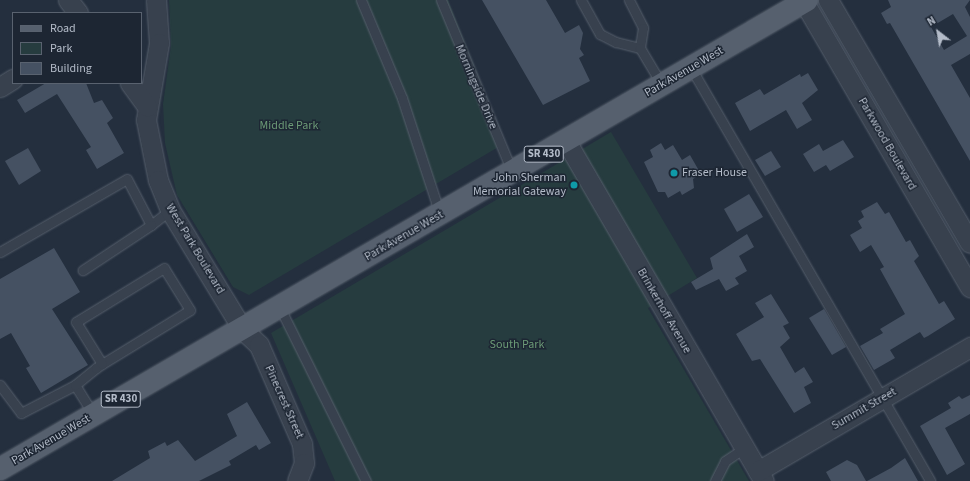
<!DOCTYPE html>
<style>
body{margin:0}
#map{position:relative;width:970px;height:481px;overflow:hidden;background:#242f3e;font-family:"Source Sans 3",sans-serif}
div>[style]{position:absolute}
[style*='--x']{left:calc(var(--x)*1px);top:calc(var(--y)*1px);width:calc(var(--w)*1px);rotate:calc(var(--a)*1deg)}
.green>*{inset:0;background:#263c3f}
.building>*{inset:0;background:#455162}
.roads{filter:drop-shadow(0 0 1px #565f6c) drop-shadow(0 0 1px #565f6c)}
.service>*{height:9px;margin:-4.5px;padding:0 4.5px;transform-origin:4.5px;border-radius:4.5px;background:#38414e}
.minor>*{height:19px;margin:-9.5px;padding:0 9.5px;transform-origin:9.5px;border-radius:9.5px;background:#38414e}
.primary>*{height:22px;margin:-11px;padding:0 11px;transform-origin:11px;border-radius:11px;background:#56606e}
.dots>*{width:11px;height:11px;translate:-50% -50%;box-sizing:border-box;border:2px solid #1d2633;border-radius:50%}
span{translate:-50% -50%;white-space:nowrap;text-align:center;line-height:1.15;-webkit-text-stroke:3px #1d2633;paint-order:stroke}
.shield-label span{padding:1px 3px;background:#1d2633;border:1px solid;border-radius:3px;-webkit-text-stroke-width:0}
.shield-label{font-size:11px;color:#b4bcc9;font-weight:700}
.street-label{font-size:12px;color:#b4bcc9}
.park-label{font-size:12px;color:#6b9a76}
.poi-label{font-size:12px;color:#b4bcc9}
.left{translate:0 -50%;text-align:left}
.right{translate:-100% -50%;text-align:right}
.legend{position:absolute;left:12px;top:12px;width:130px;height:72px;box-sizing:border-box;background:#1d2633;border:1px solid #59626f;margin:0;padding:5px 7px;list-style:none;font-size:12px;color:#b4bcc9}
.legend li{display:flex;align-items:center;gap:8px;height:20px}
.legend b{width:20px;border:1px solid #59626f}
.north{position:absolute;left:918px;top:12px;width:40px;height:40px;-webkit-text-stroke:3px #1d2633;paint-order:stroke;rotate:329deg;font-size:11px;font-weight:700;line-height:16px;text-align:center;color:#b4bcc9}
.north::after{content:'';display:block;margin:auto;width:14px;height:18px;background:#b4bcc9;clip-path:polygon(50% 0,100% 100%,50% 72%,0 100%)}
</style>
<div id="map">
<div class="green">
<i style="clip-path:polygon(169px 0,448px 0,505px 143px,249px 295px,233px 287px,177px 195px,165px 143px,163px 104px,171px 46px)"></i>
<i style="clip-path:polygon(611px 132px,697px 278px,648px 308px,749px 481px,335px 481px,271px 333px)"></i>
</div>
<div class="building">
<i style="clip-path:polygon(482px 0,546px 0,565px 33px,579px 25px,583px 33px,580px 49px,584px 55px,579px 58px,590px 81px,543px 105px)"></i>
<i style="clip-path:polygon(evenodd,888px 0,970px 0,965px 7px,970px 17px,970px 54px,951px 65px,970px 98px,970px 161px,890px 23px,887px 24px,881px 13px,891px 7px,888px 0,953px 14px,967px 36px,944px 50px,931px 27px,953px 14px)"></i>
<i style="clip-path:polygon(808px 73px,818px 90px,802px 103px,812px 120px,797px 129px,786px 110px,750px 131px,735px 103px,760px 89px,764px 95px,800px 74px,801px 77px)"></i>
<i style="clip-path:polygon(46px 83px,86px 83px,94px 103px,102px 100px,113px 118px,107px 123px,124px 153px,97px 169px,86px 150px,91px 147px,57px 94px,25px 113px,17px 100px)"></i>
<i style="clip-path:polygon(843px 140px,854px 157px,830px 171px,826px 165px,814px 172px,803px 154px,819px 144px,823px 151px)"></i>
<i style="clip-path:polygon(661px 143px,665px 150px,673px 145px,682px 160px,690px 155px,698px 169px,699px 175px,693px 179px,694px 188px,682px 195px,680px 191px,668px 198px,665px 192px,658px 192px,644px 162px,653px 157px,650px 150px)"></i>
<i style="clip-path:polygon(28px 148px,41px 171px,19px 185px,5px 161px)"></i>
<i style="clip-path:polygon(771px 151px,781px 167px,765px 176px,755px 160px)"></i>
<i style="clip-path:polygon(749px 194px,763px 217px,737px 232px,724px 209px)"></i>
<i style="clip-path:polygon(877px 202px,885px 214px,889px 212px,906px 242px,910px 240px,919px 256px,914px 261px,939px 304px,944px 301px,955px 319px,928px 336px,924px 338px,920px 332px,890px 350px,895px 358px,874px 370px,860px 346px,883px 333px,880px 329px,905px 314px,880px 269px,884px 267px,871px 245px,860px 252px,850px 235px,862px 228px,858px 221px,864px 217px,861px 211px)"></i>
<i style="clip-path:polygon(747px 234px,754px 247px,739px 256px,747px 271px,735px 278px,739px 284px,726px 291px,719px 279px,696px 290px,691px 282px,713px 269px,710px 258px)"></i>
<i style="clip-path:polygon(54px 248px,80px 292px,52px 309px,88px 365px,41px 393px,26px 368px,30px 366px,11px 333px,0 339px,0 279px)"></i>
<i style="clip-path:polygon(771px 294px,789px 323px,783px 326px,790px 338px,780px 347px,795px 373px,804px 367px,813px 382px,804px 387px,811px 403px,794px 413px,760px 359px,752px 361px,736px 334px,764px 317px,755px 303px)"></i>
<i style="clip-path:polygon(824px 309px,846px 347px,832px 355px,809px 318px)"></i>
<i style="clip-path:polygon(970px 395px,970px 414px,945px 428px,965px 464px,947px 475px,920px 426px,951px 408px,948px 403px,959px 396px,962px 399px)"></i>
<i style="clip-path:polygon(247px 402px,271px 443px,259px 450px,256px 445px,229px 461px,231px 465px,199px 481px,112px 481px,150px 458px,148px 451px,165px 442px,167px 446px,178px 440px,195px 461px,237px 436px,227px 414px)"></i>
<i style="clip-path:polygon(905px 458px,918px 481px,867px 481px,891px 468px)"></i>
<i style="clip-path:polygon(847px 460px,857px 465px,866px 481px,831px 481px,826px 472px)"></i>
</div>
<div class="roads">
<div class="service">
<i style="--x:361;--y:0;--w:106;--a:67.3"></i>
<i style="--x:402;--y:98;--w:122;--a:71.9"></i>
<i style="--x:441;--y:0;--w:185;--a:67.5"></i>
<i style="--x:581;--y:0;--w:39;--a:61"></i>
<i style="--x:600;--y:34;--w:18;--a:27"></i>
<i style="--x:616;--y:42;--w:25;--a:14"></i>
<i style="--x:629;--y:0;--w:31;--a:63"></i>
<i style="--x:643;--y:28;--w:20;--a:99"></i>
<i style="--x:640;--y:48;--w:43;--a:59.3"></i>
<i style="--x:691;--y:68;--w:477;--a:59.9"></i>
<i style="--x:151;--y:225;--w:24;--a:-38"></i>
<i style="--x:0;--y:252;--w:146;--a:-29.9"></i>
<i style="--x:127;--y:179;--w:52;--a:62.4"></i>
<i style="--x:151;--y:225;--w:82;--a:146.5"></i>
<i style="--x:280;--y:308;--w:193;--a:63.6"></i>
<i style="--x:0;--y:385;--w:35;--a:53"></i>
<i style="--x:21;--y:413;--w:61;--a:-27.4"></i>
<i style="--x:75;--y:385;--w:36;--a:58"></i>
<i style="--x:75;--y:385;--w:27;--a:-39"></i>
<i style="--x:96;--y:368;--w:7;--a:-34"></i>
<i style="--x:102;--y:364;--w:103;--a:-31.5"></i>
<i style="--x:190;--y:310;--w:49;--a:-121.8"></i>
<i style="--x:164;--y:268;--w:103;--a:148.5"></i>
<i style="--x:76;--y:322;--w:49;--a:58.2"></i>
<i style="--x:715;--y:481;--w:22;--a:-63"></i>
<i style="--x:725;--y:461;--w:23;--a:-34"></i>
</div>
<div class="minor">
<i style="--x:68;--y:0;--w:16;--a:52"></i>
<i style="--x:156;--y:0;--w:43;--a:86"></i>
<i style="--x:159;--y:43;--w:78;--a:99.6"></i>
<i style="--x:146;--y:120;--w:61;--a:78.7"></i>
<i style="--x:158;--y:180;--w:32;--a:68"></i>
<i style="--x:170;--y:210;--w:140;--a:58.7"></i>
<i style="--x:243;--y:330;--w:22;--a:43"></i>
<i style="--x:259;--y:345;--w:108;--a:66.5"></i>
<i style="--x:302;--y:444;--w:19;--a:84"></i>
<i style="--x:304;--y:463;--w:19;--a:111"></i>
<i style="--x:828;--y:0;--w:281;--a:59.7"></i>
<i style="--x:804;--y:2;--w:330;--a:59.8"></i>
<i style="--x:130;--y:83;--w:29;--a:54"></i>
<i style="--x:0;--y:87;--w:15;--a:-32"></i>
<i style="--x:566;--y:141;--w:393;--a:59.8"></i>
<i style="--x:758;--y:471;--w:246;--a:-30.3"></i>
</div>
<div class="primary">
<i style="--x:0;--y:469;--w:933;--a:-30.16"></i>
</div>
</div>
<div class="dots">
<i style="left:674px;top:173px;background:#0f9aa8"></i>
<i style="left:574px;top:185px;background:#0f9aa8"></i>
</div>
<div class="shield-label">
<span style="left:544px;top:154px">SR 430</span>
<span style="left:121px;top:399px">SR 430</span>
</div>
<div class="street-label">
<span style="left:684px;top:72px;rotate:-30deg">Park Avenue West</span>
<span style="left:476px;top:87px;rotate:67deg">Morningside Drive</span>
<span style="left:887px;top:144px;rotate:60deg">Parkwood Boulevard</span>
<span style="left:404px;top:236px;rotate:-30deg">Park Avenue West</span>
<span style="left:195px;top:249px;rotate:59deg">West Park Boulevard</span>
<span style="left:664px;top:311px;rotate:60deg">Brinkerhoff Avenue</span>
<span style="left:284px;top:402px;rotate:66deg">Pinecrest Street</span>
<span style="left:864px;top:409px;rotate:-30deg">Summit Street</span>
<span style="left:51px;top:440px;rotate:-30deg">Park Avenue West</span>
</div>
<div class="park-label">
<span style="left:289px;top:126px">Middle Park</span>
<span style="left:517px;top:345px">South Park</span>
</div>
<div class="poi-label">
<span class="left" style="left:682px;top:173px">Fraser House</span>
<span class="right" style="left:566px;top:185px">John Sherman<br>Memorial Gateway</span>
</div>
<ul class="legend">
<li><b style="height:5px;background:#56606e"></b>Road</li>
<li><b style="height:11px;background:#263c3f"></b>Park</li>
<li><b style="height:11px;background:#455162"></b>Building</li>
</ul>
<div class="north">N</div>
</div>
